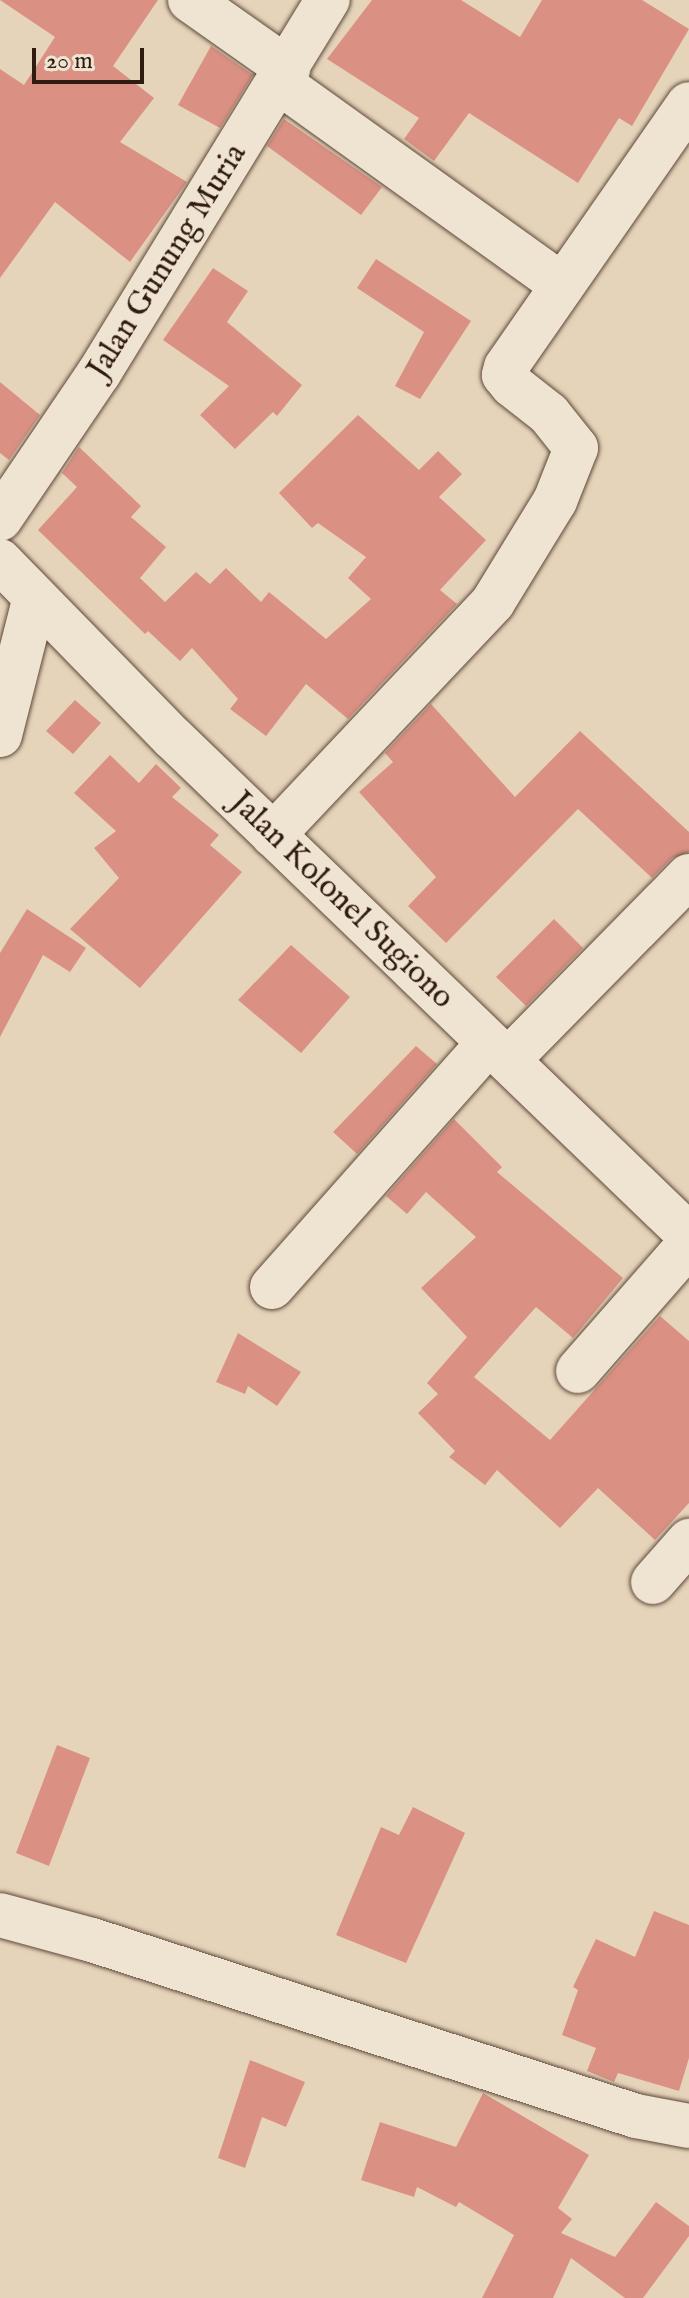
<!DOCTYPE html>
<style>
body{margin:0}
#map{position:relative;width:689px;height:2298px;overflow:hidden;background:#e6d4ba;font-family:"IM FELL English",serif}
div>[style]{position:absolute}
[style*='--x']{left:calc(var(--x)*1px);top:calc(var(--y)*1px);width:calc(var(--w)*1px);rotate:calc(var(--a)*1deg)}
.building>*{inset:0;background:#da9184}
.roads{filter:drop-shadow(0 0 2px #5e493a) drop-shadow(0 0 2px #5e493a)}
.minor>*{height:44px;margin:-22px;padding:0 22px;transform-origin:22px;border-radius:22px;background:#efe3d2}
span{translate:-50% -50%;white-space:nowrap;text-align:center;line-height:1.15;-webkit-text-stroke:8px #efe3d2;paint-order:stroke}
.street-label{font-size:32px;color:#301b10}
.scale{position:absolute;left:32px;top:48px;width:112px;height:36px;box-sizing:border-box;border:4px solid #301b10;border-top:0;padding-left:10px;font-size:24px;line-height:28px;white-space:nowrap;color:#301b10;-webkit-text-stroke:6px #efe3d2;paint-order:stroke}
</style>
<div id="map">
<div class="building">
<i style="clip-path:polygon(0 0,158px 0,113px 66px,154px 98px,120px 142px,187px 182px,130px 262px,55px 202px,0 278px,0 69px,24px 85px,55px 37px)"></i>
<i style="clip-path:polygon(372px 0,461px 0,520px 37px,542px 0,642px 0,689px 29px,632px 126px,619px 118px,578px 183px,469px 113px,434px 161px,404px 139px,419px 118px,327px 59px)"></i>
<i style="clip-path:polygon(211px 46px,253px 75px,220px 128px,178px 105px)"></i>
<i style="clip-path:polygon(284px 119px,382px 187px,361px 215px,267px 146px)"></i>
<i style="clip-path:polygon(376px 259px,471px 321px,420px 399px,395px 386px,424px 332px,357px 288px)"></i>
<i style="clip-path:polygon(213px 268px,248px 291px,227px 322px,302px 385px,277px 416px,273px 412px,235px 449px,200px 415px,229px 386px,163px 340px)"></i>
<i style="clip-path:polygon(0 382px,40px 415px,9px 460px,0 453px)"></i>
<i style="clip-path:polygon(358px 415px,419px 470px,438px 451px,462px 474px,439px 497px,486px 540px,440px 590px,457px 604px,348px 719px,306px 684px,266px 736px,230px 709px,238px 699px,192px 648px,180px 661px,148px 631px,145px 634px,38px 530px,77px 487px,62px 473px,79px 447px,141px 506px,131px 517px,166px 547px,140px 578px,165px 602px,196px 572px,210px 584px,226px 568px,261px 602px,269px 592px,326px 639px,371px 599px,348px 578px,366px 557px,318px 523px,312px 528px,279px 493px)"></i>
<i style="clip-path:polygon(75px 700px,101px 723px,73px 754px,46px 731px)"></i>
<i style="clip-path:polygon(431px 704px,515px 797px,580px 731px,689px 832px,689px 852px,672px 858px,652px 878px,578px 809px,446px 943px,408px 906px,436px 877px,359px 792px,393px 762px,385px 753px)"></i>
<i style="clip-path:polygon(110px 755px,139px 783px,156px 764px,181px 788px,172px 797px,219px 835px,210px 845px,242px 872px,140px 988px,70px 929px,119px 878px,94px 848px,116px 831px,74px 793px)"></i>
<i style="clip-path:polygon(27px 909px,86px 948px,70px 972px,43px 955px,0 1037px,0 953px)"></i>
<i style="clip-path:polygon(554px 919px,583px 948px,526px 1006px,496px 977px)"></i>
<i style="clip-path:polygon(291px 945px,350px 997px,301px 1053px,238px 1000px)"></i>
<i style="clip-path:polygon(416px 1046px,437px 1064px,357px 1154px,333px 1132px)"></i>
<i style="clip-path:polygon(454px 1119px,502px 1167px,497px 1172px,623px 1278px,573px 1338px,536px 1307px,474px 1377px,550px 1440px,660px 1316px,689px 1341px,689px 1503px,655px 1540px,598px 1488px,560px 1528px,497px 1470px,485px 1485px,449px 1457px,455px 1451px,418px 1413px,438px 1394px,427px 1383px,467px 1337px,421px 1288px,476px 1237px,426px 1192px,407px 1214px,386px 1196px)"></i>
<i style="clip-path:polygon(238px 1333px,301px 1372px,277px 1406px,248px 1386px,245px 1394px,216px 1382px)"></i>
<i style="clip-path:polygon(57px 1745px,90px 1758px,49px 1866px,16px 1853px)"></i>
<i style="clip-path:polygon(413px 1807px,465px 1833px,406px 1963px,336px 1935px,381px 1827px,399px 1835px)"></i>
<i style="clip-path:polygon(654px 1911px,689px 1925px,689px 2058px,679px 2091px,618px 2073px,614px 2082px,587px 2071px,596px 2048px,562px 2035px,578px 1990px,573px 1987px,596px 1939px,635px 1957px)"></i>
<i style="clip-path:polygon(250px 2060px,305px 2082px,286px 2127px,262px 2117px,245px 2168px,218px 2158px)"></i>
<i style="clip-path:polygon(483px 2093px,589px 2155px,558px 2208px,572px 2219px,561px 2233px,615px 2257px,656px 2202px,689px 2226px,689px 2236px,643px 2298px,625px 2298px,571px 2258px,553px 2298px,482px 2298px,514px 2235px,459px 2202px,456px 2207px,417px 2187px,414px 2197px,361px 2180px,380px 2122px,456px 2147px)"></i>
</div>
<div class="roads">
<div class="minor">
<i style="--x:190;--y:0;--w:120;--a:35.1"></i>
<i style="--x:280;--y:83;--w:347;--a:35.6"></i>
<i style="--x:0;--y:519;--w:176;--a:-55.9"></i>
<i style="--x:99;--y:373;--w:438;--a:-58.5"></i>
<i style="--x:0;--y:561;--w:248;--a:45.7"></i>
<i style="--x:173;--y:738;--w:716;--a:43.93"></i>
<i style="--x:0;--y:735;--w:138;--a:-75.8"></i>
<i style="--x:273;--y:835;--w:320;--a:-46.6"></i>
<i style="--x:493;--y:602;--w:119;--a:-58.5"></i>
<i style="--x:555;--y:501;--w:57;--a:-68.4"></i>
<i style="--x:576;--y:448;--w:43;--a:-128.5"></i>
<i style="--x:549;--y:414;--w:47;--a:-141.9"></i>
<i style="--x:512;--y:385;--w:13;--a:-129"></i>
<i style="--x:504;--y:375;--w:8;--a:-76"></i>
<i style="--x:506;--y:367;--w:320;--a:-55.2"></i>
<i style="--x:508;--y:1060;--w:258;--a:-45.5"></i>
<i style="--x:272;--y:1287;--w:325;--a:-48.4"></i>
<i style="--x:578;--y:1371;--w:169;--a:-48.8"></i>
<i style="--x:653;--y:1582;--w:55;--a:-48.7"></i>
<i style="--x:0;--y:1915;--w:95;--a:15.2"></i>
<i style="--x:92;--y:1940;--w:572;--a:17.93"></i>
<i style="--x:636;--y:2116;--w:54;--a:10.7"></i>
</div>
</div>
<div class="street-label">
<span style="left:168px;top:262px;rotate:-58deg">Jalan Gunung Muria</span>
<span style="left:341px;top:901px;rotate:44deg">Jalan Kolonel Sugiono</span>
</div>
<div class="scale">20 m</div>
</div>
